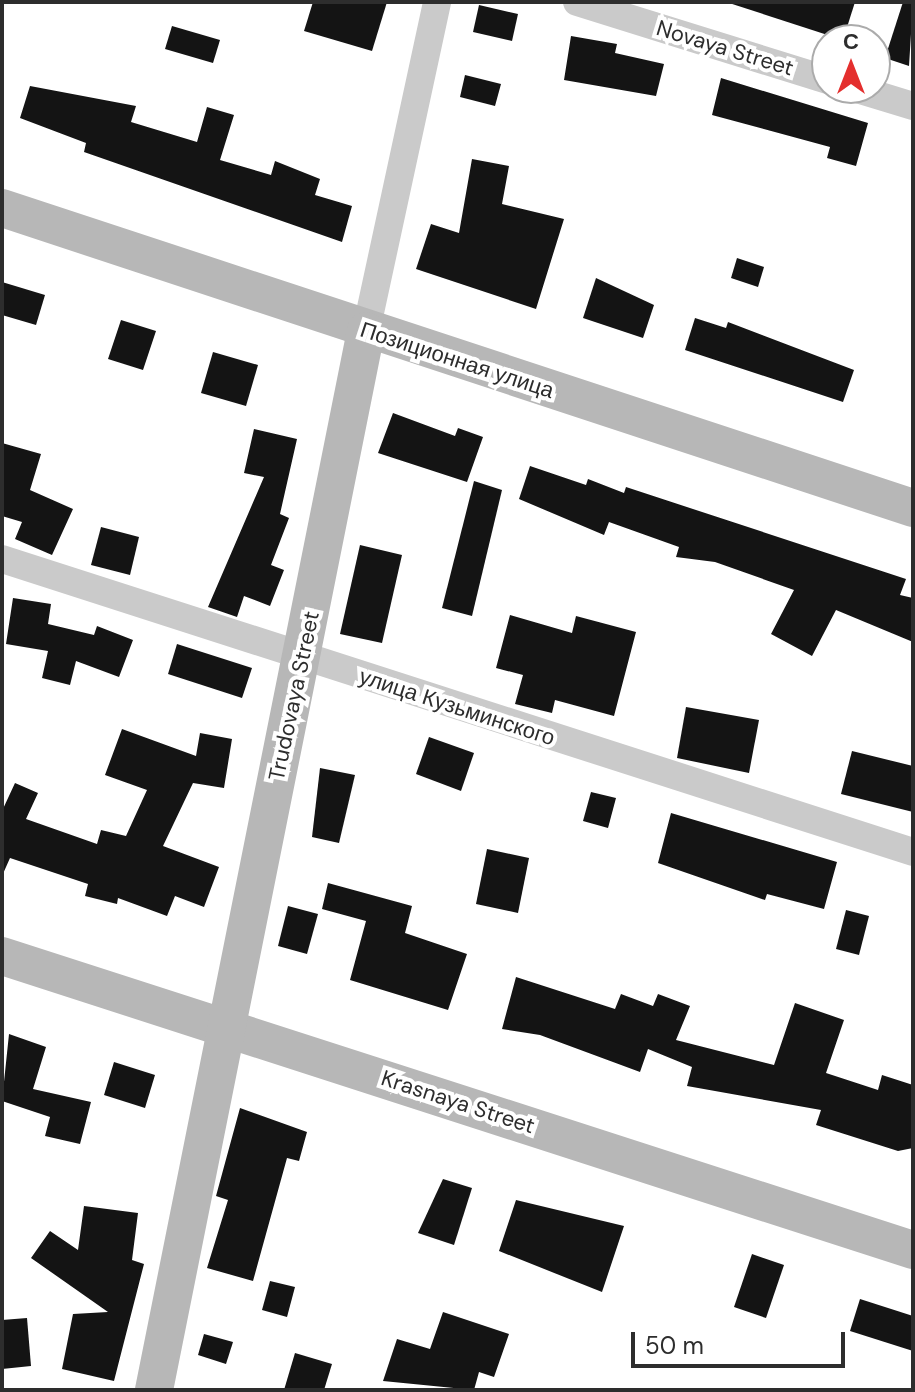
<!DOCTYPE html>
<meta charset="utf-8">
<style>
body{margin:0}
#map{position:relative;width:915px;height:1392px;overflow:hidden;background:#fff;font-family:"DM Sans",sans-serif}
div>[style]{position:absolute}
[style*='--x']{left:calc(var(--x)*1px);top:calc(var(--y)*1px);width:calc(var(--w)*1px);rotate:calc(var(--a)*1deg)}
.building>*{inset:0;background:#141414}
.street>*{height:28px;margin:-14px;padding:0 14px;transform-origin:14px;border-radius:14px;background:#cacaca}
.secondary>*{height:38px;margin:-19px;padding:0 19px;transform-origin:19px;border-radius:19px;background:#b7b7b7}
span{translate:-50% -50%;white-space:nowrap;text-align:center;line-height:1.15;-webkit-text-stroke:8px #fff;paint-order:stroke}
.street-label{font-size:22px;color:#2d2d2d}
.frame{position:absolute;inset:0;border:4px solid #2d2d2d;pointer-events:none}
.north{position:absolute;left:811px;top:24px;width:80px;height:80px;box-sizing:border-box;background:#fff;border:2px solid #ababab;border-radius:50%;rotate:0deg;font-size:22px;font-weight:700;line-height:32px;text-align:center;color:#2d2d2d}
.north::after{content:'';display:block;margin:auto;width:28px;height:36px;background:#e42f2e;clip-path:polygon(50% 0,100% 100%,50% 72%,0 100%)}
.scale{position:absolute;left:631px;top:1332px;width:214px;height:36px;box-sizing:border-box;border:4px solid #2d2d2d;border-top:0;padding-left:10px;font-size:24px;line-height:28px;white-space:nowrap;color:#2d2d2d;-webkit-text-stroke:6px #fff;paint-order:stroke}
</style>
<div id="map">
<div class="building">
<i style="clip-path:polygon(313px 2px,387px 2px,372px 51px,304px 31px)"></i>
<i style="clip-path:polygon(726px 2px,855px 2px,843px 40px)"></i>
<i style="clip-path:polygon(903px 2px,913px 2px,909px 66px,885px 58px)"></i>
<i style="clip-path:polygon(479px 5px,518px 14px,512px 41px,473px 32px)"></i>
<i style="clip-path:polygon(172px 26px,220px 40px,213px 63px,165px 49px)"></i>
<i style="clip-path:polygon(571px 36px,617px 44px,615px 53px,664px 64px,656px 96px,564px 80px)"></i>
<i style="clip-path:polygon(465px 75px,501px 84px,495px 106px,460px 97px)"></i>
<i style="clip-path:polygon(721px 78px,868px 123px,856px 166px,827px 158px,830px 147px,712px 115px)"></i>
<i style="clip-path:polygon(30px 86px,136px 106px,131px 122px,197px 142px,207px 107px,234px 115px,220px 160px,271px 175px,275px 161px,320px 179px,315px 195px,352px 206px,342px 242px,84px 152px,86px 143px,20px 118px)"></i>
<i style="clip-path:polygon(472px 159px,509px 166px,502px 204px,564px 219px,536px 309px,416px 269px,431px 224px,459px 233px)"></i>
<i style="clip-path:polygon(737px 258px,764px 267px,758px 287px,731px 278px)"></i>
<i style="clip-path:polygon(596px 278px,654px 305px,643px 338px,583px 318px)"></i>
<i style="clip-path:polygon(2px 282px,45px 295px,36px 325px,2px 315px)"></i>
<i style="clip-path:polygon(695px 318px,726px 328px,728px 322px,854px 370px,843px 402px,685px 350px)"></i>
<i style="clip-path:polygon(121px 320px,156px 331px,143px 370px,108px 359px)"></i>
<i style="clip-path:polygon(213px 352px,258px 365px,246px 406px,201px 393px)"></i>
<i style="clip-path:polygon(393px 413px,455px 436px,458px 428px,483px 437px,467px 482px,378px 453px)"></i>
<i style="clip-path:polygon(254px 429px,297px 439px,280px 514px,289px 518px,271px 565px,284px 570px,270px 606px,244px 596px,237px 617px,208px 607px,264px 477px,244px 473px)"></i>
<i style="clip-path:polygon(2px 443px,41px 454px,30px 490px,73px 509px,52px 555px,15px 539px,22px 522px,2px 516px)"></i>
<i style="clip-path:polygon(530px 466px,586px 485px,588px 479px,624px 493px,626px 487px,906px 579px,900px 595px,913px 598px,913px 642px,836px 610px,812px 656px,771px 634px,794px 590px,715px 562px,676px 557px,679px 547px,609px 522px,604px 535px,519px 499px)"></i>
<i style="clip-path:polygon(474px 481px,502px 490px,472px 616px,442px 608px)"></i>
<i style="clip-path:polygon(101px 527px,139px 537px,130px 575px,91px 565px)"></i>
<i style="clip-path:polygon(360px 545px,402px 555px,382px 643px,340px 634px)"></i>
<i style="clip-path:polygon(13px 598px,51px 604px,48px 624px,94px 635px,97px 626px,133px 640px,119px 677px,76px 661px,70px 685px,42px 678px,48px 651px,6px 644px)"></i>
<i style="clip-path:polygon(510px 615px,572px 633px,576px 616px,636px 632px,614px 716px,555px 700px,552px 713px,515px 704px,523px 675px,496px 668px)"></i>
<i style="clip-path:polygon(177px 644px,252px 668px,242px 698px,168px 674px)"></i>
<i style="clip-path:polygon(686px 707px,759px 720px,749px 773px,677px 758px)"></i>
<i style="clip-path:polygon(122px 729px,196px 756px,200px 733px,232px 739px,224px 788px,193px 783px,163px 846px,219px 867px,204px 907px,175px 896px,167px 916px,118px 898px,117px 904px,85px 896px,88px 884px,10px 858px,2px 876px,2px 811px,15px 783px,38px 793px,26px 819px,97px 844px,101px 830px,126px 836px,147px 790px,105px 775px)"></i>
<i style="clip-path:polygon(429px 737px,474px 753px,461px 791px,416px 774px)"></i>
<i style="clip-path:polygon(852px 751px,913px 766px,913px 812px,841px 794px)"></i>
<i style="clip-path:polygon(320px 768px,355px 775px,339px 843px,312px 837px)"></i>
<i style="clip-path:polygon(591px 792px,616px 798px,608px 828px,583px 821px)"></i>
<i style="clip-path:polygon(671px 813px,837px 862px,824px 909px,767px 894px,765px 900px,658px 863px)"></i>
<i style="clip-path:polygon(487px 849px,529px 858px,518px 913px,476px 904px)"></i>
<i style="clip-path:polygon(328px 883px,412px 906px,405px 933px,467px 954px,448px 1010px,350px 980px,366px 921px,322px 909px)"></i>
<i style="clip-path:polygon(288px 906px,318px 914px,307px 954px,278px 946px)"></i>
<i style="clip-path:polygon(846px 910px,869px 916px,859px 955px,836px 949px)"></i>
<i style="clip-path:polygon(516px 977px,615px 1009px,621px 994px,653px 1006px,658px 994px,690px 1006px,676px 1040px,774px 1065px,795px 1003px,844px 1020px,826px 1073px,878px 1090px,882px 1075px,913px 1085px,913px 1148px,898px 1151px,816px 1125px,821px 1110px,687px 1086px,692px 1067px,648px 1049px,640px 1072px,540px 1035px,502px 1029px)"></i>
<i style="clip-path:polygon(9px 1034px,46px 1047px,33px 1089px,91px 1102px,80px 1144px,45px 1136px,50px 1117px,2px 1101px)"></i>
<i style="clip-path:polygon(114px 1062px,155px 1075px,145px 1108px,104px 1095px)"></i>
<i style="clip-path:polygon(240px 1108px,307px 1132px,299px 1161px,287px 1158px,253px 1281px,207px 1268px,228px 1200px,216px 1196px)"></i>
<i style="clip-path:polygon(443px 1179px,472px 1188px,454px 1245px,418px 1233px)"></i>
<i style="clip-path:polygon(516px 1200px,624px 1226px,602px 1292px,499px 1251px)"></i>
<i style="clip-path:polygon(84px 1206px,138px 1213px,132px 1260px,144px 1264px,114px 1381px,62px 1369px,73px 1314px,108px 1312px,31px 1258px,50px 1231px,78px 1250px)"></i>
<i style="clip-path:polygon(752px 1254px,784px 1265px,766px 1318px,734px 1307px)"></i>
<i style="clip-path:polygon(270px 1281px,295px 1287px,287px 1317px,262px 1310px)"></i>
<i style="clip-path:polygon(860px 1299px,913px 1316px,913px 1351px,850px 1331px)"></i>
<i style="clip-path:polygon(443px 1312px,509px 1334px,494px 1377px,479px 1372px,474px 1390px,383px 1381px,397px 1339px,430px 1349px)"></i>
<i style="clip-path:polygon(27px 1318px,31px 1366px,2px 1369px,2px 1320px)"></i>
<i style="clip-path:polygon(204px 1334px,233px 1342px,226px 1364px,198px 1355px)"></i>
<i style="clip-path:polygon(295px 1353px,332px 1364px,324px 1390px,284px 1390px)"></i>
</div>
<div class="street">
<i style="--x:577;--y:2;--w:262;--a:17.3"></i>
<i style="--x:854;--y:88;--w:62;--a:17"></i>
<i style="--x:366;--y:331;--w:337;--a:-77.8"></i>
<i style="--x:2;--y:559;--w:957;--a:17.83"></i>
</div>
<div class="secondary">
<i style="--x:2;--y:208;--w:959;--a:18.23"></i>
<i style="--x:2;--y:956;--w:957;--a:17.89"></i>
<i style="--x:154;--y:1390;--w:1080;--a:-78.68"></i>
</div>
<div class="street-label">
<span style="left:725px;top:48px;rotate:17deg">Novaya Street</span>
<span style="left:457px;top:360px;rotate:18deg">Позиционная улица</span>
<span style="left:294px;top:696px;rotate:-78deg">Trudovaya Street</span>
<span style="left:457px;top:707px;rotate:18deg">улица Кузьминского</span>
<span style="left:458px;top:1102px;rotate:18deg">Krasnaya Street</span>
</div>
<div class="frame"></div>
<div class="north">С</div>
<div class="scale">50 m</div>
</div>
